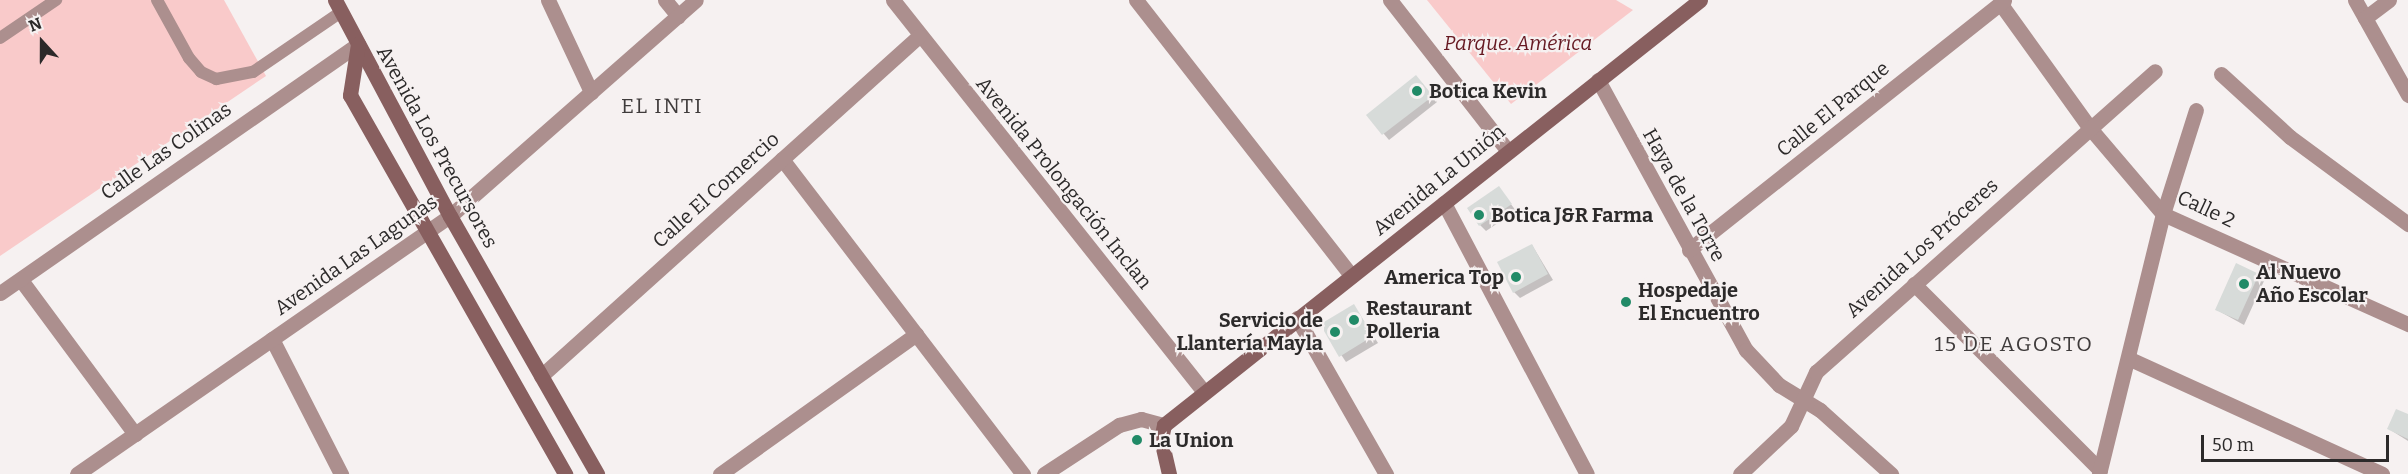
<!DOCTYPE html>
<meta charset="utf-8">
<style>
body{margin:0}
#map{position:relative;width:2408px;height:474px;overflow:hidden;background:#f6f1f1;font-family:Bitter,serif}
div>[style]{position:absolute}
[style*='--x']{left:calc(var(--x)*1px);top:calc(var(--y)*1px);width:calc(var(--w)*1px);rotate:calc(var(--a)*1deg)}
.green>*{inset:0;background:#f9caca}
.shadow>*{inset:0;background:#0003}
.building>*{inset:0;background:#d7dbd9}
.lane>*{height:12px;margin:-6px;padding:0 6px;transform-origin:6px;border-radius:6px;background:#ac8f8e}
.street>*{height:15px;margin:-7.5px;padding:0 7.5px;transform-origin:7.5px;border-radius:7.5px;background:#ac8f8e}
.secondary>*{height:15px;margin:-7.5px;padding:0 7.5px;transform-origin:7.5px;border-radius:7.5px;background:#885f5f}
.dots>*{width:16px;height:16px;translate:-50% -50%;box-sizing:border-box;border:3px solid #f6f1f1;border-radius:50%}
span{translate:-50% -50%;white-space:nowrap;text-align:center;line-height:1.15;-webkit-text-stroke:4.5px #f6f1f1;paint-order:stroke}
.park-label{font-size:20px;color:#661922;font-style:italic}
.poi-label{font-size:20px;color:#2c2a2a;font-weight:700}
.left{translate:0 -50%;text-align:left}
.right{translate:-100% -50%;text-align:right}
.street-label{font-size:20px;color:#2c2a2a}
.neighbourhood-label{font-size:21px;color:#3f3b3b;letter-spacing:1.5px}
.north{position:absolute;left:12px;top:12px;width:60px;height:60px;-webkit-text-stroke:4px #f6f1f1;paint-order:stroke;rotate:339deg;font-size:16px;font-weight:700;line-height:24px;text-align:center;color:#2c2a2a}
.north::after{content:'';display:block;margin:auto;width:21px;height:27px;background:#2c2a2a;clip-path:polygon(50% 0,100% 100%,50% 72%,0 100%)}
.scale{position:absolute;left:2201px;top:435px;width:188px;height:27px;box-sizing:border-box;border:3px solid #2c2a2a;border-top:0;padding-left:8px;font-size:18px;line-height:21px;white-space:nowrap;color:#2c2a2a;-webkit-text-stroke:4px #f6f1f1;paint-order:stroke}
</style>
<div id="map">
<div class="green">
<i style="clip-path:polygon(0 0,224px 0,266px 76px,0 256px)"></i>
<i style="clip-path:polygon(1427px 0,1616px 0,1633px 10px,1511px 104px)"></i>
</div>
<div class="shadow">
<i style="clip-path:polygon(1422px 83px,1437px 102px,1389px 140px,1368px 115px)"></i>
<i style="clip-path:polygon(1499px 188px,1516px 211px,1486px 231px,1480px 225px)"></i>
<i style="clip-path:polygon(1532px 245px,1553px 280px,1520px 298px,1514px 292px)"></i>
<i style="clip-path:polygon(2237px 265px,2264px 281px,2244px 325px,2217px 310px)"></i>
<i style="clip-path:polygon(1354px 306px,1378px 343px,1346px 362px,1325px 331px)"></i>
<i style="clip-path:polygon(2408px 416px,2408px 441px,2389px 429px)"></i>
</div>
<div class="building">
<i style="clip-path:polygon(1416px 75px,1433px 96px,1382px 135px,1366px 115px)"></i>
<i style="clip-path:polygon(1499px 186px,1512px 204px,1479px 226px,1467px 208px)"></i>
<i style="clip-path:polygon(1532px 244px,1548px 274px,1513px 293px,1497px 262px)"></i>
<i style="clip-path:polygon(2236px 263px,2259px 274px,2238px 320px,2215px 310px)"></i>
<i style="clip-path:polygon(1354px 304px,1373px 336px,1339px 357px,1324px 331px,1324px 322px)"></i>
<i style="clip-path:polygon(2396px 409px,2408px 414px,2408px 439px,2387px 429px)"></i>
</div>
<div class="lane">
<i style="--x:157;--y:0;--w:66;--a:61.1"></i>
<i style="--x:189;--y:58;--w:18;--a:49"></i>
<i style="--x:201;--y:72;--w:17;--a:25"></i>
<i style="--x:216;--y:79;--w:38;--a:-11"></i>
<i style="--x:253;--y:72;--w:107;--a:-34.3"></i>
<i style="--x:0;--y:38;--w:68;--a:-34.2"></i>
</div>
<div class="street">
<i style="--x:548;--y:0;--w:102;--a:64.9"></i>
<i style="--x:665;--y:0;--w:21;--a:51"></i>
<i style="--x:893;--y:0;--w:500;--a:51.57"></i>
<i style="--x:1136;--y:0;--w:350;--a:52"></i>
<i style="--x:1390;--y:0;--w:192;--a:52"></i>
<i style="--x:2355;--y:0;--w:109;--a:60.8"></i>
<i style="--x:2000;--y:3;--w:153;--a:54.3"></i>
<i style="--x:2089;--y:127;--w:114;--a:49.6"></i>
<i style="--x:2163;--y:214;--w:269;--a:24.2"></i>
<i style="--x:2365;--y:18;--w:30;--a:-37"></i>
<i style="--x:2221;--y:74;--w:93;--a:42.4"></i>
<i style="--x:2290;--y:137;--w:147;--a:36.4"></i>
<i style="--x:1598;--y:80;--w:308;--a:61.3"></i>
<i style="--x:1746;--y:350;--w:48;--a:46.7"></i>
<i style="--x:1779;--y:385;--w:48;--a:31.4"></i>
<i style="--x:1820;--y:410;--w:96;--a:42"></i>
<i style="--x:782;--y:159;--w:397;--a:52.6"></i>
<i style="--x:1444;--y:203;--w:306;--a:62.2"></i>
<i style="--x:1689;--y:250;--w:402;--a:-38.4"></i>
<i style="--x:21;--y:280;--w:192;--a:53.5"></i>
<i style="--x:1914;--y:284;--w:263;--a:45"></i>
<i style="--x:0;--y:293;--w:436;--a:-34.8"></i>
<i style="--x:1297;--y:318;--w:180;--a:60.3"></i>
<i style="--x:272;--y:339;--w:152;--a:62.9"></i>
<i style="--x:2130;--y:359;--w:277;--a:24.5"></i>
<i style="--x:541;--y:376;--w:508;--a:-41.97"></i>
<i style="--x:77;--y:474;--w:454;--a:-34.7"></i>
<i style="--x:450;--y:216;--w:327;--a:-41.3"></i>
<i style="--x:720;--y:474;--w:241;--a:-35.5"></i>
<i style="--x:1044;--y:474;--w:90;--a:-33.2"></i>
<i style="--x:1119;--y:425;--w:23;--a:-15"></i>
<i style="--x:1141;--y:419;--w:24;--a:15"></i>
<i style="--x:1740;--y:474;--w:70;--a:-43.3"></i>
<i style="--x:1791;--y:426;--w:60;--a:-65.2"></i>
<i style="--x:1816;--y:372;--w:453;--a:-41.6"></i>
<i style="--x:2099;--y:474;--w:268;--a:-76.2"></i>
<i style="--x:2163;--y:214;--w:109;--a:-72.4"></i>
</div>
<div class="secondary">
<i style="--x:335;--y:0;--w:245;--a:62"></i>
<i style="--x:450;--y:216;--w:297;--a:60.3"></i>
<i style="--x:358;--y:44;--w:52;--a:98.9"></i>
<i style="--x:350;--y:95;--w:436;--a:60.4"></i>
<i style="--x:1169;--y:474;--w:36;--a:-103"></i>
<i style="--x:1161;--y:439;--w:14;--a:-78"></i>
<i style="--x:1164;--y:425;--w:684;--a:-38.41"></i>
</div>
<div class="dots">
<i style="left:1417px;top:91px;background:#218a67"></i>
<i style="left:1479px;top:215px;background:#218a67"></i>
<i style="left:1516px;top:277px;background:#218a67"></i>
<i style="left:2244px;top:284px;background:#218a67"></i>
<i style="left:1626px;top:302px;background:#218a67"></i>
<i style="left:1354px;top:320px;background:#218a67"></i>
<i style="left:1335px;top:332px;background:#218a67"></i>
<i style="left:1137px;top:440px;background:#218a67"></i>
</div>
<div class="park-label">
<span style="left:1518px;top:43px">Parque. América</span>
</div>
<div class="poi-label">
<span class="left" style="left:1429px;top:91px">Botica Kevin</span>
<span class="left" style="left:1491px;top:215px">Botica J&amp;R Farma</span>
<span class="left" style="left:2256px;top:284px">Al Nuevo<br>Año Escolar</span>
<span class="right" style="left:1504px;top:277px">America Top</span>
<span class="left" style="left:1638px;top:302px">Hospedaje<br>El Encuentro</span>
<span class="left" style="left:1366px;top:320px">Restaurant<br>Polleria</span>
<span class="right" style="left:1323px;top:332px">Servicio de<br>Llantería Mayla</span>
<span class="left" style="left:1149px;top:440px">La Union</span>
</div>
<div class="street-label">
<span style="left:1833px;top:109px;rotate:-39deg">Calle El Parque</span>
<span style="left:437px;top:147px;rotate:61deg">Avenida Los Precursores</span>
<span style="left:166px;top:151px;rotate:-35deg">Calle Las Colinas</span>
<span style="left:1439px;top:180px;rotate:-39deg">Avenida La Unión</span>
<span style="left:1064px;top:183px;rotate:51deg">Avenida Prolongación Inclan</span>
<span style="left:716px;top:190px;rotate:-42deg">Calle El Comercio</span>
<span style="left:1684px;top:195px;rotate:61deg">Haya de la Torre</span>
<span style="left:2206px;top:209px;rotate:25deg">Calle 2</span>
<span style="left:1922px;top:248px;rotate:-42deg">Avenida Los Próceres</span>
<span style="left:356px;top:255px;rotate:-35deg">Avenida Las Lagunas</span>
</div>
<div class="neighbourhood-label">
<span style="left:662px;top:106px">EL INTI</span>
<span style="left:2014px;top:344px">15 DE AGOSTO</span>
</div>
<div class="north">N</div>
<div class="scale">50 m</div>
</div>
